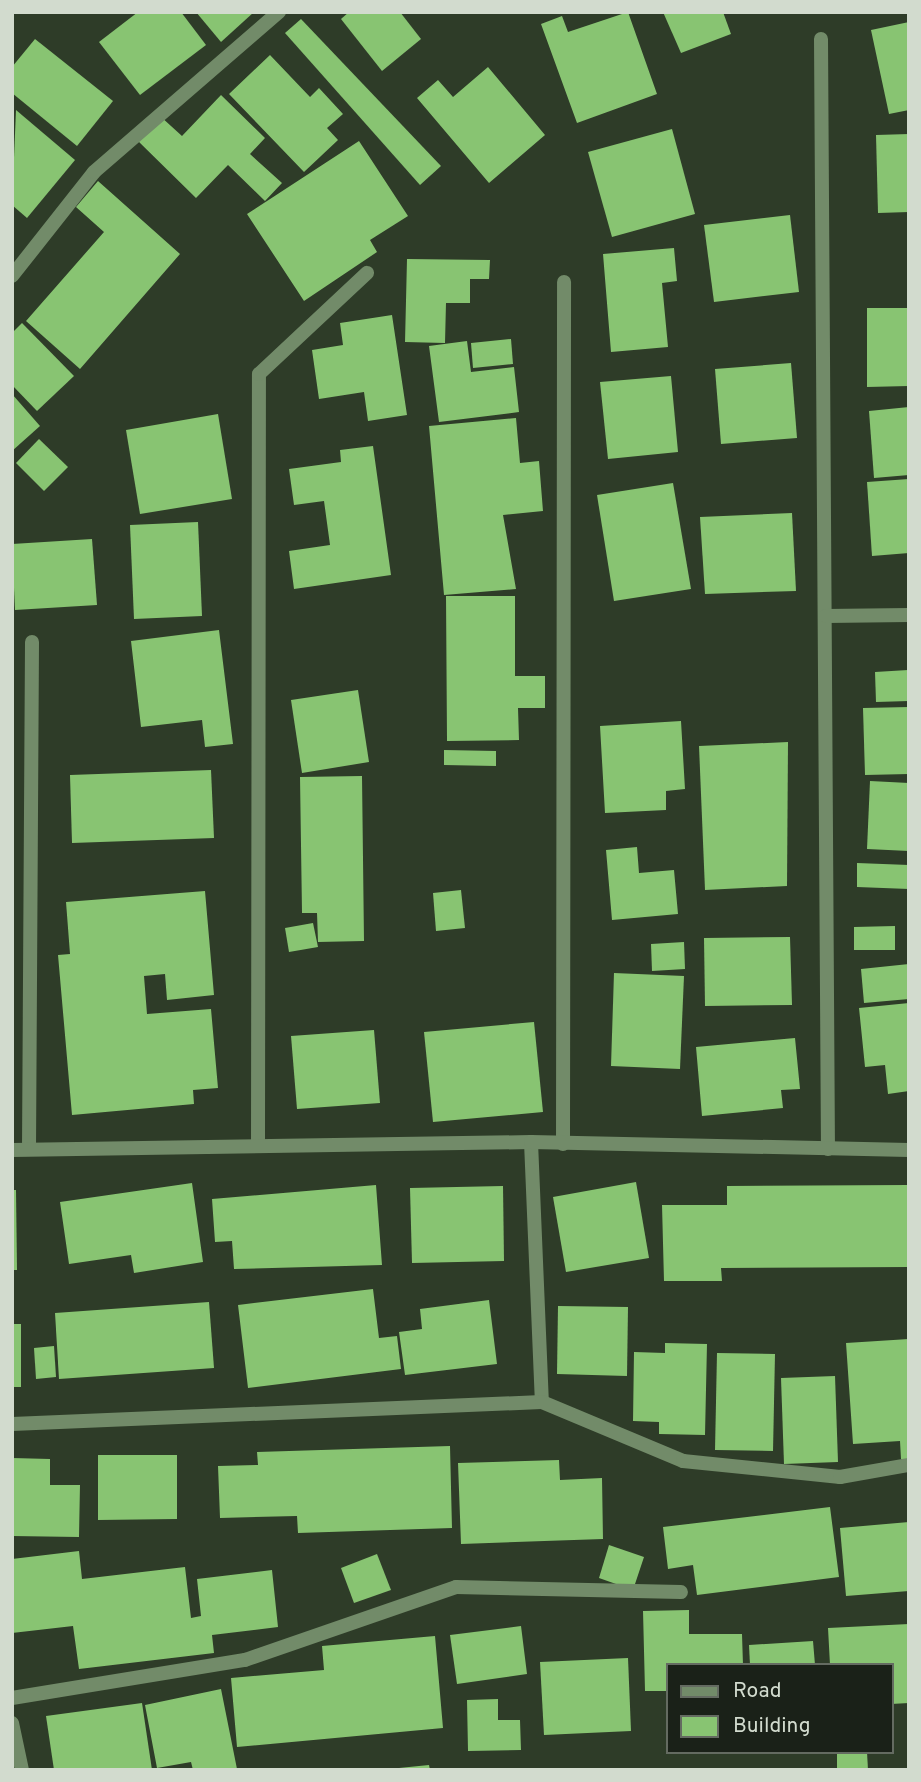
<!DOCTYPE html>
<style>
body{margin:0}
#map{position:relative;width:921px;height:1782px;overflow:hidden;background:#2e3c28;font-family:Overpass,sans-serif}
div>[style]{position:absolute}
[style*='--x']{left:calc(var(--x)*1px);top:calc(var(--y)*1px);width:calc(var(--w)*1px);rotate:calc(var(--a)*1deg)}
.building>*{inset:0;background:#88c472}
.minor>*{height:14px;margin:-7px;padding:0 7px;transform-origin:7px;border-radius:7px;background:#728b69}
span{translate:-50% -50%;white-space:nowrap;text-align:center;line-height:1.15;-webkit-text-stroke:7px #1a2118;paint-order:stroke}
.frame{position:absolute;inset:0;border:14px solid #d2dbce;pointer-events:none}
.legend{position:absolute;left:666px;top:1663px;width:228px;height:91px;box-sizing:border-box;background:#1a2118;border:2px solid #646b61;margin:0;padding:9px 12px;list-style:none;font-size:21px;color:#d2dbce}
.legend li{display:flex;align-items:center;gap:14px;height:35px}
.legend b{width:35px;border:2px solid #646b61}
</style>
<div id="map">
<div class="building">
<i style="clip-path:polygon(138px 12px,181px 12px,206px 45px,140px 95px,99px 42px)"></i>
<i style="clip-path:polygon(196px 12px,254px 12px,221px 42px)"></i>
<i style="clip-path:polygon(349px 12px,400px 12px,421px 39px,382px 71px,341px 19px)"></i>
<i style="clip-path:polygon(628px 12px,657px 94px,577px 123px,541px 24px,562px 16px,568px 32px)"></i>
<i style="clip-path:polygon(663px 12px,723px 12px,731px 34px,681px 53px)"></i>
<i style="clip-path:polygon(301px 19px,441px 166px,420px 185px,285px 33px)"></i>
<i style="clip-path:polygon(909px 22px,909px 110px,889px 114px,871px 30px)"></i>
<i style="clip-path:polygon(35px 39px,113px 101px,77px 146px,12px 93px,12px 67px)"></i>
<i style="clip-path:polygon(270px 55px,310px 97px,319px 88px,343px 114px,327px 128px,338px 140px,304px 172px,229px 94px)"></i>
<i style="clip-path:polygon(488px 67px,545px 135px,489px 183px,417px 98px,438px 80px,453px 97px)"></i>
<i style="clip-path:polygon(221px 95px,265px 138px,250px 154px,282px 183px,265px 201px,228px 165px,196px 198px,137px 140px,160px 116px,182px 136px)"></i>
<i style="clip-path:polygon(16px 110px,75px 160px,27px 218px,12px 205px)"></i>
<i style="clip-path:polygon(672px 129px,695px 214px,612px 237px,588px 152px)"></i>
<i style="clip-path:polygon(909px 134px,909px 212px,878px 213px,876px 135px)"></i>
<i style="clip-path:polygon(359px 141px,408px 216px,370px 240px,377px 252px,304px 301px,247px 214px)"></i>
<i style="clip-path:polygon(98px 181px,180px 254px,80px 369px,26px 321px,104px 232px,76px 207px)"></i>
<i style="clip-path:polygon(790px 215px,799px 292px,714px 302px,704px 225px)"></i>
<i style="clip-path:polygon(674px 248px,677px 281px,662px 283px,668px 347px,611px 352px,603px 254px)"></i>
<i style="clip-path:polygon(407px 259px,490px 260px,489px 279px,470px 279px,470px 303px,446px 303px,445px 343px,405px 342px)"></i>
<i style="clip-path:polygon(867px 308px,909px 308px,909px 386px,867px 387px)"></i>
<i style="clip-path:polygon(392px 315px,407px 415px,368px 421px,364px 392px,319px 399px,312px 350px,343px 345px,340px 323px)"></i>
<i style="clip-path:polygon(22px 323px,74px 376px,37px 411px,12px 385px,12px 333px)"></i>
<i style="clip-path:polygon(511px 339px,513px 364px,473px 368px,471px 343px)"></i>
<i style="clip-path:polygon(467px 341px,471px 372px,514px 367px,519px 412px,439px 422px,429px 346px)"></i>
<i style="clip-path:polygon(791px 363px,797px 438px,721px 444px,715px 369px)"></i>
<i style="clip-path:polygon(671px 376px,678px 452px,608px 459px,600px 382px)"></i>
<i style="clip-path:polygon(12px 394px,40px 426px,12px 451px)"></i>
<i style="clip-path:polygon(909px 407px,909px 475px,874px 478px,869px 411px)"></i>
<i style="clip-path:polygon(218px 414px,232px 499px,140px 514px,126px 430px)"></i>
<i style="clip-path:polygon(516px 418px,520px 463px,539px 461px,543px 511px,503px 515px,516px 589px,444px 595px,429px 426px)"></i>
<i style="clip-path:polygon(39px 439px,68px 467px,44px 491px,16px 463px)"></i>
<i style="clip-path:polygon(373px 446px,391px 575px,294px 589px,289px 551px,330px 545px,324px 501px,294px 505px,289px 469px,341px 462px,340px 450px)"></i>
<i style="clip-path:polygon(909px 479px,909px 553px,872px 556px,867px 482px)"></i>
<i style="clip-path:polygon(673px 483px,691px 589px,614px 601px,597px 495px)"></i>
<i style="clip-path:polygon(792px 513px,796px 591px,705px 594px,700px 517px)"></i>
<i style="clip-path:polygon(198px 522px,202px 616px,134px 619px,130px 525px)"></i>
<i style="clip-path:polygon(92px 539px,97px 605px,15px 610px,12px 544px)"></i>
<i style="clip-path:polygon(446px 596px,515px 596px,515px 676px,545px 676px,545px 708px,518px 708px,519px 740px,447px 741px)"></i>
<i style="clip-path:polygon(219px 630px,233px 744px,205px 747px,202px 720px,141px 727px,131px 641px)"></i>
<i style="clip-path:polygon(908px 670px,909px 701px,876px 702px,875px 672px)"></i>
<i style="clip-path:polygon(358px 690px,369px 762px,302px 773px,291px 700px)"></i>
<i style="clip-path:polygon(909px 707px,909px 774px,865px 775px,863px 708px)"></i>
<i style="clip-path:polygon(681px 721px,685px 789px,666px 791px,666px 810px,605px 813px,600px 726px)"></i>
<i style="clip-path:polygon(788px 742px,787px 886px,705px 890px,699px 746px)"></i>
<i style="clip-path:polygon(444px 750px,496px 751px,496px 766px,444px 765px)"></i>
<i style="clip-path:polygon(211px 770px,214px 838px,72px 843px,70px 775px)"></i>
<i style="clip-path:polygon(362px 776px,364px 941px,318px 942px,317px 913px,302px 913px,300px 777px)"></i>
<i style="clip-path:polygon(870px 781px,909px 783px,909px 851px,867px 849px)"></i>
<i style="clip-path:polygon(637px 847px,639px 873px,674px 870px,678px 914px,612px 920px,606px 850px)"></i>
<i style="clip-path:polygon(857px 863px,909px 865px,909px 889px,857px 887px)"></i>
<i style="clip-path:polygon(461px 890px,465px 928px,436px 931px,433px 893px)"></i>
<i style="clip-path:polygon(205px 891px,214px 995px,167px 1000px,165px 974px,144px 976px,147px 1014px,211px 1009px,218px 1088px,193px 1090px,194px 1104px,72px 1115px,58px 955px,70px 954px,66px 902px)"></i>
<i style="clip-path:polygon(313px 923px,318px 947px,289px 952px,285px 928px)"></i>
<i style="clip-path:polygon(895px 926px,895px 950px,854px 950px,854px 927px)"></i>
<i style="clip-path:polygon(790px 937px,792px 1005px,705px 1006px,704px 938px)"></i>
<i style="clip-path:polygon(684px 942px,685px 969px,652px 971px,651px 944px)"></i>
<i style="clip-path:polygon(909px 964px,909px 999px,864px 1003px,861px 969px)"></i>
<i style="clip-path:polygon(614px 973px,684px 976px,680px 1069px,611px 1066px)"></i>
<i style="clip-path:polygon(909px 1003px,909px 1091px,888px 1094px,885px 1065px,865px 1067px,859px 1008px)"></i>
<i style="clip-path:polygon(534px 1022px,543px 1112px,433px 1122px,424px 1032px)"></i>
<i style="clip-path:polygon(374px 1030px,380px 1103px,297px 1109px,291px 1036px)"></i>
<i style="clip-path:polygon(795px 1038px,800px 1089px,781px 1090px,783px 1108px,702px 1116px,696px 1047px)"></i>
<i style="clip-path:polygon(636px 1182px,649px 1258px,566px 1272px,553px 1197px)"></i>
<i style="clip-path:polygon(192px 1183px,203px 1262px,134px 1273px,131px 1255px,69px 1264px,60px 1202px)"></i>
<i style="clip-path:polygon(376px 1185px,382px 1265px,234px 1269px,232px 1241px,215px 1242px,212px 1199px)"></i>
<i style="clip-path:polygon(909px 1185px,909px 1267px,721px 1268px,722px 1281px,664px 1281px,662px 1205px,727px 1205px,727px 1186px)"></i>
<i style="clip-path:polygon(503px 1186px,504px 1261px,412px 1263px,410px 1188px)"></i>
<i style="clip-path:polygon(12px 1190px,16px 1190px,17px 1270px,12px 1270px)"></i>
<i style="clip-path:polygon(373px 1289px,379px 1338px,397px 1336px,401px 1369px,248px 1388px,238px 1305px)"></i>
<i style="clip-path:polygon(489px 1300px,497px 1364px,405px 1375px,399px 1332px,422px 1329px,420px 1309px)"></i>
<i style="clip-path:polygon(209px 1302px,214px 1368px,59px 1379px,55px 1313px)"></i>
<i style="clip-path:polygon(558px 1306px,628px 1307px,627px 1376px,557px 1374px)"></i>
<i style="clip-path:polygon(12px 1324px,21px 1324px,21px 1387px,12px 1387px)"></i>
<i style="clip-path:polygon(909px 1339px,909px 1459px,901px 1459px,900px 1441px,853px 1444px,846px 1343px)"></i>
<i style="clip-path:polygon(665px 1343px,707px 1344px,705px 1435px,659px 1434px,659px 1422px,633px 1421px,634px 1352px,665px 1353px)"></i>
<i style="clip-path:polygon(54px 1346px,56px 1377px,36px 1379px,34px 1348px)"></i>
<i style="clip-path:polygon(717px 1353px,775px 1354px,773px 1451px,715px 1450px)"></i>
<i style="clip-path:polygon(835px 1376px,838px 1462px,784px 1464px,781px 1378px)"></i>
<i style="clip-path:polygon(450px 1446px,452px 1528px,298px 1533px,297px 1516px,220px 1518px,218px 1466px,258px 1465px,257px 1452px)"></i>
<i style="clip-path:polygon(98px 1455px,177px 1455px,177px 1519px,98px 1520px)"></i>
<i style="clip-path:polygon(12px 1458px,50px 1459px,50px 1485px,80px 1485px,79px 1537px,12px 1536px)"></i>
<i style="clip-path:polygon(559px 1460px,560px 1480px,602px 1478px,603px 1539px,461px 1544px,458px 1463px)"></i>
<i style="clip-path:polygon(830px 1507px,839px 1577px,697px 1595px,693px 1565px,668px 1569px,663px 1527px)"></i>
<i style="clip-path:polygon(909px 1522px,909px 1591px,846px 1596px,840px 1528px)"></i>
<i style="clip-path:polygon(609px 1545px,644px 1557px,633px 1590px,599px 1578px)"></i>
<i style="clip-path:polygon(79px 1551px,82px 1579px,185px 1567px,191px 1618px,201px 1616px,197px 1579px,272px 1570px,278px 1627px,212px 1635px,214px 1653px,79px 1669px,73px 1626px,12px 1633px,12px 1559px)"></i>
<i style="clip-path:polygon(377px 1554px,391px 1590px,354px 1603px,341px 1568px)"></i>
<i style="clip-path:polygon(689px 1610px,689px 1634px,742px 1634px,743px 1665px,667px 1665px,667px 1691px,645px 1691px,643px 1611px)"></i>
<i style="clip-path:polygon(909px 1624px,909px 1703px,891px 1704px,891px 1665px,830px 1665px,828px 1628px)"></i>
<i style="clip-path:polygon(521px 1626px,527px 1674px,457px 1684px,450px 1635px)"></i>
<i style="clip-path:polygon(435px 1636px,443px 1728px,237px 1747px,231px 1678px,324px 1670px,322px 1646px)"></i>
<i style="clip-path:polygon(813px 1641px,815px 1665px,750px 1665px,749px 1645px)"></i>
<i style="clip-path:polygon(628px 1658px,631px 1731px,544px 1735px,540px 1662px)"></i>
<i style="clip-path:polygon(221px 1689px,237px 1769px,193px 1770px,191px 1762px,157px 1768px,145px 1705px)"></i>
<i style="clip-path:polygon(498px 1699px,498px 1720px,520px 1720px,521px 1750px,468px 1751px,467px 1700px)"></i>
<i style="clip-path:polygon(142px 1703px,152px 1770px,54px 1770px,46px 1716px)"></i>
<i style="clip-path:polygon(837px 1752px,867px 1752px,868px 1770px,837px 1770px)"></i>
<i style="clip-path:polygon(429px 1765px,430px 1770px,399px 1770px,399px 1768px)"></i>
</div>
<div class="minor">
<i style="--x:821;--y:39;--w:1110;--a:89.64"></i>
<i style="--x:12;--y:276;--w:132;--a:-51.7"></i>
<i style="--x:94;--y:172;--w:245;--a:-40.9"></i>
<i style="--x:826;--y:616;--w:83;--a:-0.7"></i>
<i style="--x:531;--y:1142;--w:260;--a:87.6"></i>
<i style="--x:563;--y:1144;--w:862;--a:-89.93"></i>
<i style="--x:258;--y:1146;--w:772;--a:-89.93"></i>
<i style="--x:259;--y:374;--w:148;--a:-43.1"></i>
<i style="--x:29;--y:1149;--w:507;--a:-89.66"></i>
<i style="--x:12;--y:1150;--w:519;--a:-0.88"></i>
<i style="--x:531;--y:1142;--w:378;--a:1.2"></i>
<i style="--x:12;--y:1424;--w:530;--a:-2.38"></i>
<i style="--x:542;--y:1402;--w:153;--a:22.7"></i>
<i style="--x:683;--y:1461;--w:158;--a:5.8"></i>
<i style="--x:840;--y:1477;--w:70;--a:-9.9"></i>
<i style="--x:12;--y:1698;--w:236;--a:-9.3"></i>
<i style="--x:245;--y:1660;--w:223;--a:-19.1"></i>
<i style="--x:456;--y:1587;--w:225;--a:1.3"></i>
<i style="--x:12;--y:1723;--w:48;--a:78"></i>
</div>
<div class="frame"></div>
<ul class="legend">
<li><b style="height:9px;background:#728b69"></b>Road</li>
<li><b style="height:19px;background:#88c472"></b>Building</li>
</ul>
</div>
